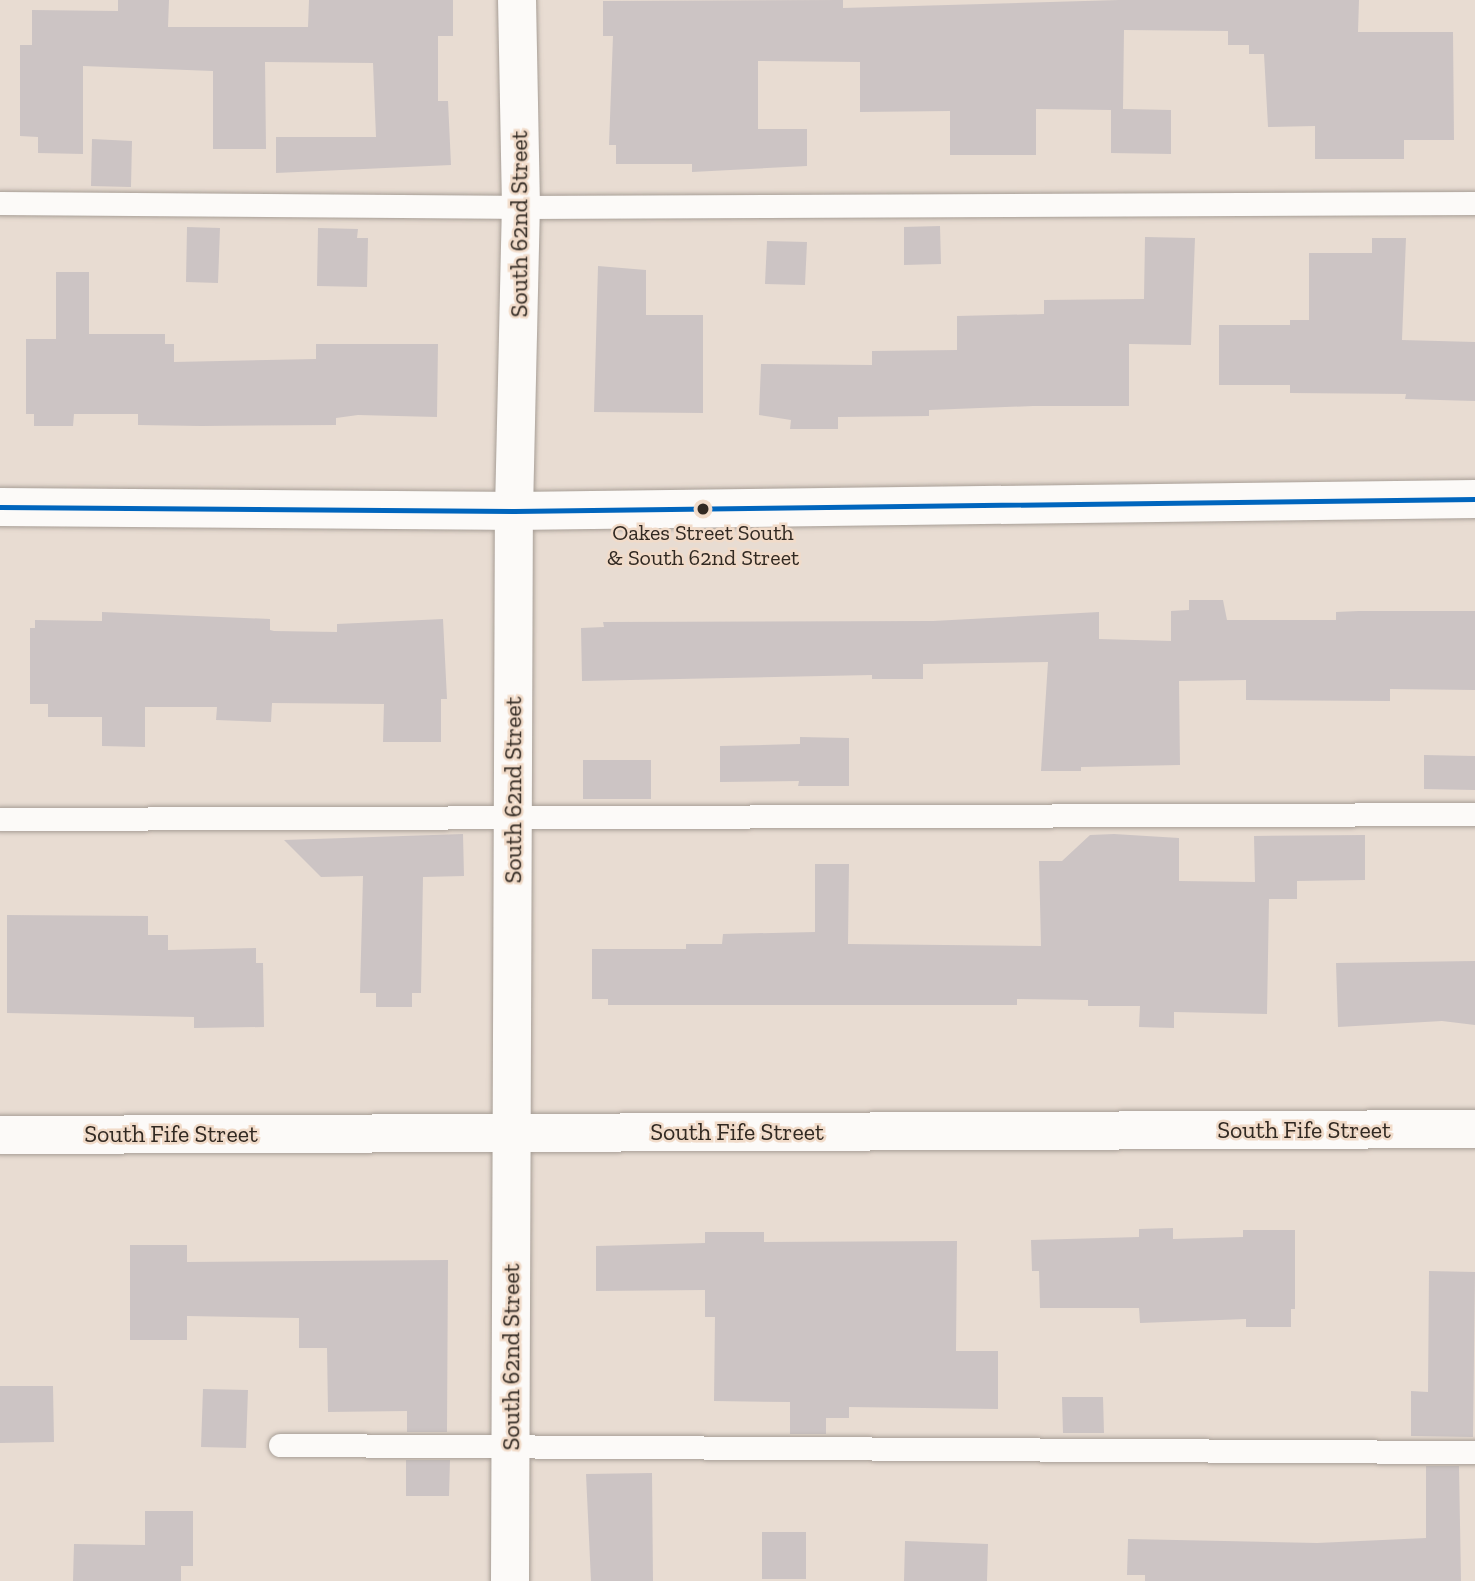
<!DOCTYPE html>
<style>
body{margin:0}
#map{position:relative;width:1475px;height:1581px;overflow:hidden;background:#e8dcd2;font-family:"Zilla Slab",serif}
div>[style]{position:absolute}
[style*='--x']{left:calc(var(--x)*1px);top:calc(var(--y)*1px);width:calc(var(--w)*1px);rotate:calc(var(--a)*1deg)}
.building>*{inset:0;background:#ccc4c4}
.roads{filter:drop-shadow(0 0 2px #a79e96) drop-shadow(0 0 2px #a79e96)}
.service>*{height:23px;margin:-11.5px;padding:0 11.5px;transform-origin:11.5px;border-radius:11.5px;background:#fcfaf8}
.minor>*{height:38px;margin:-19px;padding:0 19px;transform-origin:19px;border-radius:19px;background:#fcfaf8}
.tertiary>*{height:38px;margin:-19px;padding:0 19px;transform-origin:19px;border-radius:19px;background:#fcfaf8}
.bus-1>*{height:5px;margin:-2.5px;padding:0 2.5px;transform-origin:2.5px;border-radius:2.5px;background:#0065bd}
.dots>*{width:19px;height:19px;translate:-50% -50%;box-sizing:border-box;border:4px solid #f1dbc9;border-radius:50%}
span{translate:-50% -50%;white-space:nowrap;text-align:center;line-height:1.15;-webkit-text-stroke:5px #f1dbc9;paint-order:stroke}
.bus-label{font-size:22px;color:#312922}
.street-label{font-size:24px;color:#312922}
</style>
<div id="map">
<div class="building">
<i style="clip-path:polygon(118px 0,169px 0,168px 27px,308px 27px,309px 0,453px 0,453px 36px,438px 36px,438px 101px,448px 101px,451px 165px,276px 173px,276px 137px,376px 137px,373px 63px,265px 62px,266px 149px,213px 149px,213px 71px,83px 66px,83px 154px,38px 153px,38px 137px,20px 136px,20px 45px,32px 45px,32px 10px,118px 11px)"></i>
<i style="clip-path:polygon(843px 0,843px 8px,1119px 0,1359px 0,1358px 32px,1453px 32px,1454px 140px,1404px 140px,1404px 159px,1315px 159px,1315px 126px,1268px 127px,1264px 54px,1249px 54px,1249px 45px,1228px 45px,1228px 31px,1124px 30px,1123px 109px,1171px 110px,1171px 154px,1111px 153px,1111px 110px,1036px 109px,1036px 155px,950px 155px,950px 111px,860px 112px,860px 62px,758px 61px,758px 129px,807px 129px,807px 166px,692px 172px,692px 164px,616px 164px,616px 145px,609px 145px,613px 36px,603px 36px,603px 1px)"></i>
<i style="clip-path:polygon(92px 139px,132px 141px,131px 187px,91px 186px)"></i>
<i style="clip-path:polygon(940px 226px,941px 264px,904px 265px,904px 227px)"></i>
<i style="clip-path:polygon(187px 227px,220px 228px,218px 283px,186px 282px)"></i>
<i style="clip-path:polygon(318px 228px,358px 229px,357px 238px,368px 238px,367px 287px,317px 286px)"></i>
<i style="clip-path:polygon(1145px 237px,1195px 238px,1191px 345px,1129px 344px,1129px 406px,1033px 406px,929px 410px,929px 416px,838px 417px,838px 429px,790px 429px,791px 420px,759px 415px,761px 364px,872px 365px,872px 351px,957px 350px,957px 316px,1044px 314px,1044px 300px,1144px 299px)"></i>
<i style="clip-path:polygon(1372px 238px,1406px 238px,1402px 340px,1475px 342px,1475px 401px,1405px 399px,1406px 394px,1290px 393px,1290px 385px,1219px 385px,1219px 325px,1290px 325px,1290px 320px,1309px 320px,1309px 253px,1372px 253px)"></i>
<i style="clip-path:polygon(767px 241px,807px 242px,805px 285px,765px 284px)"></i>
<i style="clip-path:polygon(598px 266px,646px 270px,646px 315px,703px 315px,703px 413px,594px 412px)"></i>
<i style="clip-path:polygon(56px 272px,89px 272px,89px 334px,165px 334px,165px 344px,174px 344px,174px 362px,316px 359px,316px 344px,438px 344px,437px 417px,358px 415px,336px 418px,336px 425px,201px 426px,138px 425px,138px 414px,74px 414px,73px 426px,34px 426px,34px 414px,26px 414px,26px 339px,56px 339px)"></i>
<i style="clip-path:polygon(1189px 600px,1223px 600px,1227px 620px,1336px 620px,1336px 612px,1359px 611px,1475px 611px,1475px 690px,1390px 689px,1390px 701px,1246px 700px,1246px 680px,1179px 681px,1180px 765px,1081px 767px,1081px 771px,1041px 771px,1048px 662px,923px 664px,923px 679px,872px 679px,872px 675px,582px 681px,581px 628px,604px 627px,603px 622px,933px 621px,1099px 612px,1099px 639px,1171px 641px,1171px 611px,1189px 610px)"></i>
<i style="clip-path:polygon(102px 612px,270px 619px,270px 630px,274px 631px,337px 632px,337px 624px,443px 619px,447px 699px,441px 699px,441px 742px,383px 742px,384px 704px,272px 703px,271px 722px,216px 720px,217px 707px,145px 707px,145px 747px,102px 746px,102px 717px,48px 717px,48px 704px,30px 704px,30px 628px,35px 628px,35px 620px,102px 621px)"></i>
<i style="clip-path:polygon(800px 737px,849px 738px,849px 786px,798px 786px,799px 781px,720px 782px,720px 746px,800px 744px)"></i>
<i style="clip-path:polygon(1424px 755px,1475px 756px,1475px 790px,1424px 789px)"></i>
<i style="clip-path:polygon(583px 760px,651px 760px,651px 799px,583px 799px)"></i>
<i style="clip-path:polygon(463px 834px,464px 876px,423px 877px,421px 993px,412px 993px,412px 1007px,376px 1007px,376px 993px,360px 993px,363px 876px,321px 877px,284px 840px)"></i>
<i style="clip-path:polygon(1114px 834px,1179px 838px,1179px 881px,1255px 882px,1254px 836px,1365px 835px,1365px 880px,1297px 881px,1297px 899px,1269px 899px,1267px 1014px,1174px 1012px,1174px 1028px,1139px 1027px,1140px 1006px,1088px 1006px,1088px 1000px,1017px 999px,1017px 1005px,608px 1005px,608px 999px,592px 999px,592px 949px,686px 949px,686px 944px,722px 944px,723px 934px,815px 932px,815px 864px,849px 864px,848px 944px,1041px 946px,1039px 861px,1062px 861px,1090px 835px)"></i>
<i style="clip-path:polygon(7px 915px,148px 916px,148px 935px,168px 935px,168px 950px,256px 948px,256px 963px,263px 963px,264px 1027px,194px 1028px,194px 1017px,7px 1013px)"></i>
<i style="clip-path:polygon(1475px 961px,1475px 1025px,1442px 1021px,1338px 1027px,1336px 963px)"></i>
<i style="clip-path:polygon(1173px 1228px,1173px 1239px,1243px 1237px,1243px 1230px,1295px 1230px,1295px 1309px,1291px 1309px,1291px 1327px,1246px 1327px,1246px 1319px,1140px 1323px,1139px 1308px,1040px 1308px,1039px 1271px,1032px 1271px,1031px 1240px,1139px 1237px,1139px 1229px)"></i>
<i style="clip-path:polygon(705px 1232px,764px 1232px,764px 1242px,957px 1241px,956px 1351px,998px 1351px,998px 1409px,849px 1407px,849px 1418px,826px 1418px,826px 1434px,790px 1434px,790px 1402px,714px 1401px,715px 1317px,705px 1317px,705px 1290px,596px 1291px,596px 1246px,705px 1243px)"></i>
<i style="clip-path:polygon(130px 1245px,187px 1245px,187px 1262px,448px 1260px,447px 1432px,407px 1432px,407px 1411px,328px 1412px,327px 1348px,299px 1348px,299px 1318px,187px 1316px,187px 1340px,130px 1340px)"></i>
<i style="clip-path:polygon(1429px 1271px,1475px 1272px,1473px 1437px,1411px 1436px,1411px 1391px,1428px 1392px)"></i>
<i style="clip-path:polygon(0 1386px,53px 1386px,54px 1442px,0 1443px)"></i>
<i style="clip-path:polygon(203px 1389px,248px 1390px,246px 1448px,201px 1447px)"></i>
<i style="clip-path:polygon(1062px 1397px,1103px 1397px,1104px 1433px,1063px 1433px)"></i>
<i style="clip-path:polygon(406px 1460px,450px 1460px,449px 1496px,406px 1496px)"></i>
<i style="clip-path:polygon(1426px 1466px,1459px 1466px,1461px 1581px,1145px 1581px,1145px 1575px,1127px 1575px,1128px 1539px,1317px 1543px,1426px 1538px)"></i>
<i style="clip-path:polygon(652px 1473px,653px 1581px,591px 1581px,586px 1474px)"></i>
<i style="clip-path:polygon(145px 1511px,193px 1511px,193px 1566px,181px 1566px,181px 1581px,73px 1581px,74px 1544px,145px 1545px)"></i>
<i style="clip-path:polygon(762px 1532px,806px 1532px,806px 1579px,762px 1579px)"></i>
<i style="clip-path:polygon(905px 1541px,988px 1544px,987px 1581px,904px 1581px)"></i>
</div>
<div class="roads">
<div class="service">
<i style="--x:0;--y:203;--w:521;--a:0.44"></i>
<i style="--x:521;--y:207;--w:954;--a:-0.24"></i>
<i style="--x:0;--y:819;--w:1475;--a:-0.19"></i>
<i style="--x:280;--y:1445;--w:1195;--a:0.34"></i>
</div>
<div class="minor">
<i style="--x:0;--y:1135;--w:1475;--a:-0.23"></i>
<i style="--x:510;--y:1581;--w:1070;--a:-89.79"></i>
<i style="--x:514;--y:511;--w:304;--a:-88.7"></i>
<i style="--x:521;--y:207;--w:207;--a:-91.1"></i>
</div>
<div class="tertiary">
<i style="--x:0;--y:507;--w:514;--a:0.45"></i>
<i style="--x:514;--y:511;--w:961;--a:-0.72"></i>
</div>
</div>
<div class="bus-1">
<i style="--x:0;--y:507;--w:514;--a:0.45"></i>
<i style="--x:514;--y:511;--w:961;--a:-0.72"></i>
</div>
<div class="dots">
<i style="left:703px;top:509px;background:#312922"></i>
</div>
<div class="bus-label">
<span style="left:703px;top:545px">Oakes Street South<br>&amp; South 62nd Street</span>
</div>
<div class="street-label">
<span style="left:519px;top:224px;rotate:-90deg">South 62nd Street</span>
<span style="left:513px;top:790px;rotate:-90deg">South 62nd Street</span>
<span style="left:1304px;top:1130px">South Fife Street</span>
<span style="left:737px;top:1132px">South Fife Street</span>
<span style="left:171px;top:1134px">South Fife Street</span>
<span style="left:511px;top:1357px;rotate:-90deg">South 62nd Street</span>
</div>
</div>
